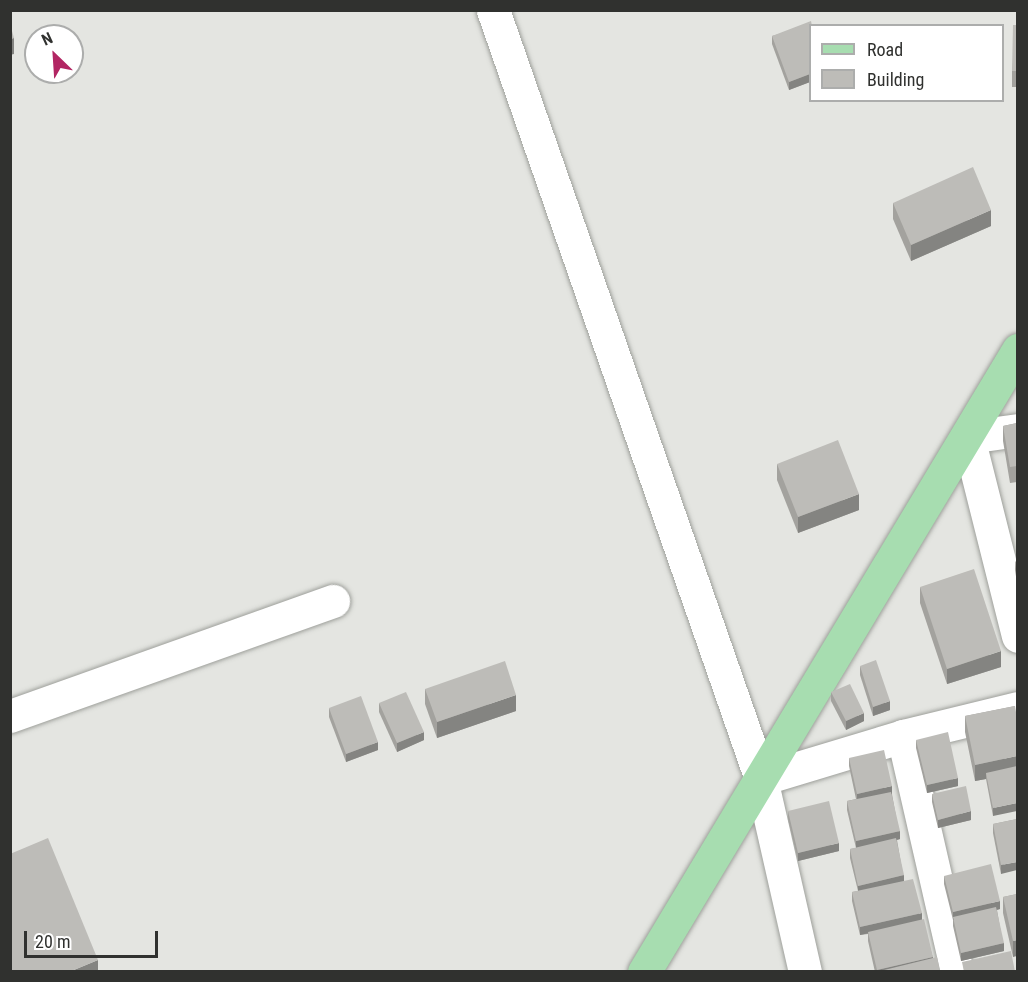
<!DOCTYPE html>
<style>
body{margin:0}
#map{position:relative;width:1028px;height:982px;overflow:hidden;background:#e4e5e1;font-family:"Roboto Condensed",sans-serif}
div>[style]{position:absolute}
[style*='--x']{left:calc(var(--x)*1px);top:calc(var(--y)*1px);width:calc(var(--w)*1px);rotate:calc(var(--a)*1deg)}
.roads{filter:drop-shadow(0 0 2px #9ea09b) drop-shadow(0 0 2px #9ea09b)}
.minor>*{height:33px;margin:-16.5px;padding:0 16.5px;transform-origin:16.5px;border-radius:16.5px;background:#fff}
.major>*{height:33px;margin:-16.5px;padding:0 16.5px;transform-origin:16.5px;border-radius:16.5px;background:#a7ddb0}
.wall>*{inset:0;background:#a3a29e}
.shaded-wall>*{inset:0;background:#848481}
.building>*{inset:0;background:#bdbcb8}
span{translate:-50% -50%;white-space:nowrap;text-align:center;line-height:1.15;-webkit-text-stroke:4.5px #fff;paint-order:stroke}
.frame{position:absolute;inset:0;border:12px solid #30312f;pointer-events:none}
.legend{position:absolute;left:809px;top:24px;width:195px;height:78px;box-sizing:border-box;background:#fff;border:2px solid #acadac;margin:0;padding:8px 10px;list-style:none;font-size:18px;color:#30312f}
.legend li{display:flex;align-items:center;gap:12px;height:30px}
.legend b{width:30px;border:2px solid #acadac}
.north{position:absolute;left:24px;top:24px;width:60px;height:60px;box-sizing:border-box;background:#fff;border:2px solid #acadac;border-radius:50%;rotate:335deg;font-size:16px;font-weight:700;line-height:24px;text-align:center;color:#30312f}
.north::after{content:'';display:block;margin:auto;width:21px;height:27px;background:#b22663;clip-path:polygon(50% 0,100% 100%,50% 72%,0 100%)}
.scale{position:absolute;left:24px;top:931px;width:134px;height:27px;box-sizing:border-box;border:3px solid #30312f;border-top:0;padding-left:8px;font-size:18px;line-height:21px;white-space:nowrap;color:#30312f;-webkit-text-stroke:4px #fff;paint-order:stroke}
</style>
<div id="map">
<div class="roads">
<div class="minor">
<i style="--x:493;--y:10;--w:814;--a:70.79"></i>
<i style="--x:1018;--y:430;--w:50;--a:172"></i>
<i style="--x:968;--y:437;--w:205;--a:75.9"></i>
<i style="--x:10;--y:716;--w:343;--a:-19.6"></i>
<i style="--x:903;--y:736;--w:242;--a:77.1"></i>
<i style="--x:805;--y:972;--w:198;--a:-102.8"></i>
<i style="--x:761;--y:779;--w:148;--a:-16.8"></i>
<i style="--x:903;--y:736;--w:118;--a:-13.7"></i>
</div>
<div class="major">
<i style="--x:644;--y:972;--w:726;--a:-58.98"></i>
</div>
</div>
<div class="wall">
<i style="clip-path:polygon(1017px 25px,1017px 87px,1012px 87px,1012px 71px)"></i>
<i style="clip-path:polygon(810px 26px,810px 82px,789px 90px,772px 44px,772px 36px)"></i>
<i style="clip-path:polygon(893px 203px,991px 226px,911px 261px,893px 219px)"></i>
<i style="clip-path:polygon(1017px 423px,1017px 498px,1017px 482px,1010px 483px,1003px 441px,1003px 426px)"></i>
<i style="clip-path:polygon(777px 464px,859px 510px,798px 533px,777px 480px)"></i>
<i style="clip-path:polygon(1017px 561px,1017px 583px,1015px 570px,1015px 562px)"></i>
<i style="clip-path:polygon(920px 587px,1001px 667px,947px 684px,920px 603px)"></i>
<i style="clip-path:polygon(860px 666px,890px 710px,873px 716px,860px 675px)"></i>
<i style="clip-path:polygon(425px 689px,516px 711px,437px 738px,425px 704px)"></i>
<i style="clip-path:polygon(831px 692px,864px 721px,846px 730px,831px 701px)"></i>
<i style="clip-path:polygon(379px 703px,424px 740px,397px 752px,379px 712px)"></i>
<i style="clip-path:polygon(1015px 706px,993px 816px,986px 779px,975px 781px,965px 732px,965px 716px)"></i>
<i style="clip-path:polygon(329px 708px,378px 750px,346px 762px,329px 717px)"></i>
<i style="clip-path:polygon(916px 740px,958px 786px,927px 793px,916px 748px)"></i>
<i style="clip-path:polygon(849px 758px,892px 794px,900px 839px,897px 840px,904px 881px,922px 920px,933px 958px,875px 972px,868px 941px,868px 934px,860px 935px,852px 901px,852px 892px,858px 891px,850px 858px,850px 849px,856px 848px,847px 810px,847px 801px,856px 799px,849px 766px)"></i>
<i style="clip-path:polygon(932px 794px,971px 820px,938px 828px,932px 802px)"></i>
<i style="clip-path:polygon(788px 811px,839px 851px,798px 861px,788px 819px)"></i>
<i style="clip-path:polygon(1017px 819px,1001px 874px,993px 833px,993px 824px)"></i>
<i style="clip-path:polygon(944px 876px,1000px 909px,997px 910px,1004px 951px,961px 961px,953px 926px,953px 920px,944px 884px)"></i>
<i style="clip-path:polygon(1017px 894px,1013px 957px,1003px 913px,1003px 897px)"></i>
</div>
<div class="shaded-wall">
<i style="clip-path:polygon(14px 38px,14px 54px,10px 55px,10px 39px)"></i>
<i style="clip-path:polygon(810px 74px,810px 82px,789px 90px,789px 82px)"></i>
<i style="clip-path:polygon(991px 210px,991px 226px,911px 261px,911px 245px)"></i>
<i style="clip-path:polygon(859px 494px,859px 510px,798px 533px,798px 517px)"></i>
<i style="clip-path:polygon(1001px 651px,1001px 667px,947px 684px,947px 669px)"></i>
<i style="clip-path:polygon(516px 695px,516px 711px,437px 738px,437px 722px)"></i>
<i style="clip-path:polygon(890px 701px,890px 710px,873px 716px,873px 707px)"></i>
<i style="clip-path:polygon(864px 713px,864px 721px,846px 730px,846px 721px)"></i>
<i style="clip-path:polygon(424px 732px,424px 740px,397px 752px,397px 743px)"></i>
<i style="clip-path:polygon(378px 742px,378px 750px,346px 762px,346px 754px)"></i>
<i style="clip-path:polygon(1017px 756px,1017px 772px,986px 773px,986px 779px,975px 781px,975px 765px)"></i>
<i style="clip-path:polygon(958px 778px,958px 786px,927px 793px,927px 785px)"></i>
<i style="clip-path:polygon(892px 786px,892px 794px,857px 803px,857px 794px)"></i>
<i style="clip-path:polygon(1017px 803px,1017px 811px,993px 816px,993px 808px)"></i>
<i style="clip-path:polygon(971px 811px,971px 820px,938px 828px,938px 820px)"></i>
<i style="clip-path:polygon(900px 831px,900px 839px,856px 850px,856px 841px)"></i>
<i style="clip-path:polygon(839px 843px,839px 851px,798px 861px,798px 853px)"></i>
<i style="clip-path:polygon(1017px 862px,1017px 870px,1001px 874px,1001px 865px)"></i>
<i style="clip-path:polygon(904px 875px,904px 883px,858px 894px,858px 886px)"></i>
<i style="clip-path:polygon(1000px 901px,1000px 909px,953px 920px,953px 917px,953px 920px,953px 912px)"></i>
<i style="clip-path:polygon(922px 913px,922px 922px,860px 935px,860px 927px)"></i>
<i style="clip-path:polygon(1017px 940px,1017px 956px,1013px 957px,1013px 941px)"></i>
<i style="clip-path:polygon(1004px 943px,1004px 951px,961px 961px,961px 953px)"></i>
<i style="clip-path:polygon(933px 957px,933px 966px,877px 972px,877px 970px)"></i>
<i style="clip-path:polygon(98px 960px,98px 972px,69px 972px)"></i>
</div>
<div class="building">
<i style="clip-path:polygon(811px 21px,812px 26px,810px 26px,810px 74px,789px 82px,772px 36px)"></i>
<i style="clip-path:polygon(10px 24px,14px 38px,10px 39px)"></i>
<i style="clip-path:polygon(1013px 25px,1017px 25px,1017px 71px,1012px 71px)"></i>
<i style="clip-path:polygon(973px 167px,991px 210px,911px 245px,893px 203px)"></i>
<i style="clip-path:polygon(1017px 423px,1017px 466px,1010px 467px,1003px 426px)"></i>
<i style="clip-path:polygon(838px 440px,859px 494px,798px 517px,777px 464px)"></i>
<i style="clip-path:polygon(1017px 561px,1017px 575px,1015px 562px)"></i>
<i style="clip-path:polygon(974px 569px,1001px 651px,947px 669px,920px 587px)"></i>
<i style="clip-path:polygon(876px 660px,890px 701px,873px 707px,860px 666px)"></i>
<i style="clip-path:polygon(505px 661px,516px 695px,437px 722px,425px 689px)"></i>
<i style="clip-path:polygon(850px 684px,864px 713px,846px 721px,831px 692px)"></i>
<i style="clip-path:polygon(406px 692px,424px 732px,397px 743px,379px 703px)"></i>
<i style="clip-path:polygon(361px 696px,378px 742px,346px 754px,329px 708px)"></i>
<i style="clip-path:polygon(1015px 706px,1017px 718px,1017px 756px,975px 765px,965px 716px)"></i>
<i style="clip-path:polygon(948px 732px,958px 778px,927px 785px,916px 740px)"></i>
<i style="clip-path:polygon(884px 750px,892px 786px,857px 794px,849px 758px)"></i>
<i style="clip-path:polygon(1017px 766px,1017px 803px,993px 808px,986px 773px)"></i>
<i style="clip-path:polygon(966px 786px,971px 811px,938px 820px,932px 794px)"></i>
<i style="clip-path:polygon(891px 792px,900px 831px,856px 841px,847px 801px)"></i>
<i style="clip-path:polygon(829px 801px,839px 843px,798px 853px,788px 811px)"></i>
<i style="clip-path:polygon(1017px 819px,1017px 862px,1001px 865px,993px 824px)"></i>
<i style="clip-path:polygon(48px 838px,98px 960px,69px 972px,10px 972px,10px 854px)"></i>
<i style="clip-path:polygon(896px 838px,904px 875px,858px 886px,850px 849px)"></i>
<i style="clip-path:polygon(991px 864px,1000px 901px,953px 912px,944px 876px)"></i>
<i style="clip-path:polygon(913px 879px,922px 913px,860px 927px,852px 892px)"></i>
<i style="clip-path:polygon(1017px 894px,1017px 940px,1013px 941px,1003px 897px)"></i>
<i style="clip-path:polygon(996px 907px,1004px 943px,961px 953px,953px 917px)"></i>
<i style="clip-path:polygon(924px 919px,933px 957px,877px 970px,868px 932px)"></i>
<i style="clip-path:polygon(1011px 951px,1015px 972px,964px 972px,962px 962px)"></i>
<i style="clip-path:polygon(937px 957px,940px 972px,876px 972px)"></i>
</div>
<div class="frame"></div>
<ul class="legend">
<li><b style="height:8px;background:#a7ddb0"></b>Road</li>
<li><b style="height:16px;background:#bdbcb8"></b>Building</li>
</ul>
<div class="north">N</div>
<div class="scale">20 m</div>
</div>
